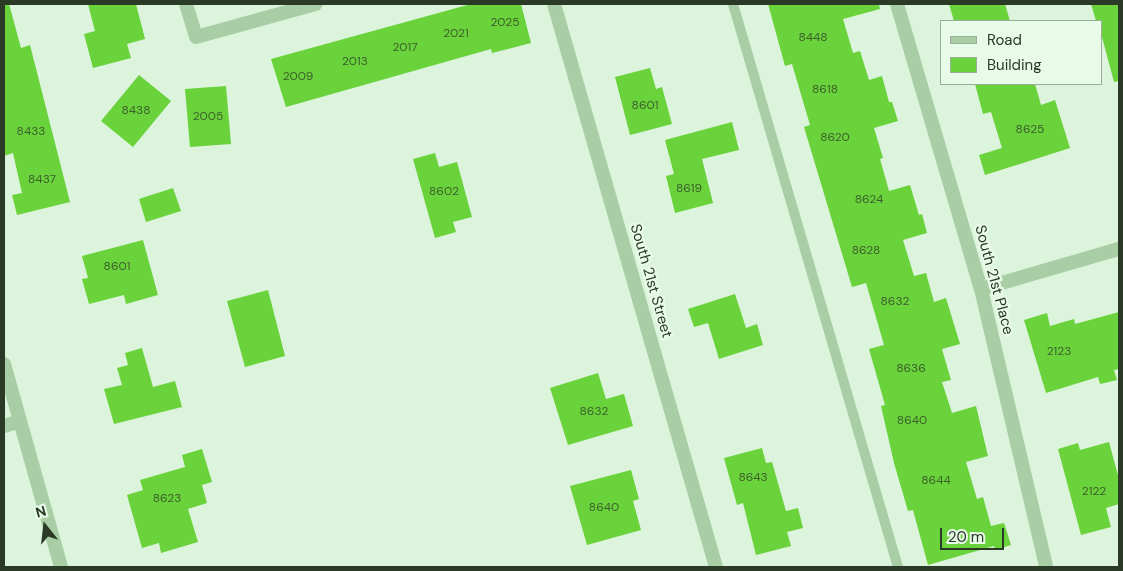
<!DOCTYPE html>
<style>
body{margin:0}
#map{position:relative;width:1123px;height:571px;overflow:hidden;background:#dbf4db;font-family:"DM Sans",sans-serif}
div>[style]{position:absolute}
[style*='--x']{left:calc(var(--x)*1px);top:calc(var(--y)*1px);width:calc(var(--w)*1px);rotate:calc(var(--a)*1deg)}
.building>*{inset:0;background:#6ad23b}
.service>*{height:10px;margin:-5px;padding:0 5px;transform-origin:5px;border-radius:5px;background:#a9cea5}
.minor>*{height:14px;margin:-7px;padding:0 7px;transform-origin:7px;border-radius:7px;background:#a9cea5}
span{translate:-50% -50%;white-space:nowrap;text-align:center;line-height:1.15;-webkit-text-stroke:4.5px #e8fbe8;paint-order:stroke}
.number-label{font-size:12px;color:#3b5f2c}
.number-label span{-webkit-text-stroke-width:0}
.street-label{font-size:15px;color:#2b3927}
.frame{position:absolute;inset:0;border:5px solid #2b3927;pointer-events:none}
.legend{position:absolute;left:940px;top:20px;width:162px;height:65px;box-sizing:border-box;background:#e8fbe8;border:1px solid #9cad9b;margin:0;padding:6px 9px;list-style:none;font-size:15px;color:#2b3927}
.legend li{display:flex;align-items:center;gap:10px;height:25px}
.legend b{width:25px;border:1px solid #9cad9b}
.north{position:absolute;left:20px;top:501px;width:50px;height:50px;-webkit-text-stroke:4px #e8fbe8;paint-order:stroke;rotate:344deg;font-size:14px;font-weight:700;line-height:20px;text-align:center;color:#2b3927}
.north::after{content:'';display:block;margin:auto;width:18px;height:22px;background:#2b3927;clip-path:polygon(50% 0,100% 100%,50% 72%,0 100%)}
.scale{position:absolute;left:940px;top:528px;width:64px;height:22px;box-sizing:border-box;border:2px solid #2b3927;border-top:0;padding-left:6px;font-size:15px;line-height:18px;white-space:nowrap;color:#2b3927;-webkit-text-stroke:4px #e8fbe8;paint-order:stroke}
</style>
<div id="map">
<div class="building">
<i style="clip-path:polygon(5px 4px,9px 4px,21px 48px,30px 45px,70px 202px,17px 215px,12px 195px,22px 193px,13px 153px,4px 156px)"></i>
<i style="clip-path:polygon(88px 4px,136px 4px,145px 39px,127px 44px,131px 58px,93px 68px,84px 34px,95px 31px)"></i>
<i style="clip-path:polygon(471px 4px,521px 4px,531px 43px,492px 53px,491px 49px,286px 107px,271px 59px)"></i>
<i style="clip-path:polygon(768px 4px,879px 4px,880px 9px,843px 19px,853px 53px,860px 51px,869px 80px,882px 76px,889px 102px,892px 102px,898px 121px,874px 128px,883px 158px,880px 159px,889px 191px,910px 185px,919px 215px,922px 214px,927px 233px,903px 240px,914px 276px,926px 273px,934px 302px,946px 298px,960px 344px,942px 349px,951px 380px,942px 382px,952px 413px,976px 406px,988px 456px,966px 462px,977px 499px,983px 497px,991px 526px,1004px 523px,1011px 545px,995px 550px,994px 546px,928px 565px,913px 510px,908px 511px,894px 463px,881px 406px,885px 405px,869px 349px,884px 345px,866px 283px,852px 287px,804px 127px,810px 125px,792px 64px,785px 66px)"></i>
<i style="clip-path:polygon(949px 4px,1005px 4px,1010px 21px,954px 21px)"></i>
<i style="clip-path:polygon(1091px 4px,1119px 4px,1119px 81px,1114px 82px,1102px 37px,1102px 21px,1096px 21px)"></i>
<i style="clip-path:polygon(650px 68px,656px 89px,662px 87px,672px 124px,630px 135px,615px 77px)"></i>
<i style="clip-path:polygon(139px 75px,171px 101px,133px 147px,101px 121px)"></i>
<i style="clip-path:polygon(975px 84px,1035px 84px,1041px 105px,1055px 100px,1070px 148px,985px 175px,979px 155px,1002px 148px,991px 112px,983px 114px)"></i>
<i style="clip-path:polygon(226px 86px,231px 144px,190px 147px,185px 89px)"></i>
<i style="clip-path:polygon(732px 122px,739px 150px,702px 159px,713px 203px,675px 213px,666px 176px,674px 174px,665px 140px)"></i>
<i style="clip-path:polygon(435px 153px,439px 167px,457px 162px,472px 217px,453px 222px,456px 232px,435px 238px,413px 159px)"></i>
<i style="clip-path:polygon(173px 188px,181px 211px,146px 222px,139px 199px)"></i>
<i style="clip-path:polygon(143px 240px,158px 295px,126px 304px,124px 295px,89px 304px,82px 279px,88px 278px,82px 256px)"></i>
<i style="clip-path:polygon(268px 290px,285px 356px,245px 367px,227px 301px)"></i>
<i style="clip-path:polygon(735px 294px,746px 328px,757px 324px,763px 345px,719px 359px,708px 323px,694px 327px,688px 309px)"></i>
<i style="clip-path:polygon(1119px 312px,1119px 369px,1114px 370px,1117px 380px,1100px 384px,1098px 377px,1046px 393px,1024px 320px,1047px 313px,1050px 326px,1074px 319px,1075px 324px)"></i>
<i style="clip-path:polygon(142px 348px,153px 387px,175px 381px,182px 407px,114px 424px,104px 389px,122px 385px,117px 368px,128px 365px,125px 353px)"></i>
<i style="clip-path:polygon(598px 373px,606px 399px,624px 394px,633px 426px,568px 445px,550px 388px)"></i>
<i style="clip-path:polygon(1109px 442px,1119px 479px,1119px 504px,1106px 508px,1111px 527px,1081px 535px,1058px 449px,1078px 443px,1080px 450px)"></i>
<i style="clip-path:polygon(762px 448px,766px 463px,772px 462px,786px 511px,798px 508px,803px 528px,787px 532px,791px 546px,756px 555px,743px 503px,737px 505px,724px 458px)"></i>
<i style="clip-path:polygon(202px 449px,212px 482px,202px 485px,207px 503px,188px 509px,198px 542px,161px 553px,159px 543px,142px 548px,127px 495px,143px 490px,140px 480px,185px 467px,182px 455px)"></i>
<i style="clip-path:polygon(631px 470px,639px 499px,633px 501px,641px 530px,587px 545px,570px 486px)"></i>
</div>
<div class="service">
<i style="--x:733;--y:4;--w:587;--a:73.67"></i>
</div>
<div class="minor">
<i style="--x:186;--y:4;--w:34;--a:73"></i>
<i style="--x:196;--y:37;--w:124;--a:-15.4"></i>
<i style="--x:554;--y:4;--w:586;--a:73.95"></i>
<i style="--x:897;--y:4;--w:297;--a:73.6"></i>
<i style="--x:981;--y:289;--w:285;--a:76.8"></i>
<i style="--x:981;--y:289;--w:144;--a:-16.2"></i>
<i style="--x:4;--y:364;--w:211;--a:74.3"></i>
<i style="--x:4;--y:426;--w:17;--a:-17"></i>
</div>
<div class="number-label">
<span style="left:505px;top:23px">2025</span>
<span style="left:456px;top:34px">2021</span>
<span style="left:813px;top:38px">8448</span>
<span style="left:405px;top:48px">2017</span>
<span style="left:355px;top:62px">2013</span>
<span style="left:298px;top:77px">2009</span>
<span style="left:825px;top:90px">8618</span>
<span style="left:645px;top:106px">8601</span>
<span style="left:136px;top:111px">8438</span>
<span style="left:208px;top:117px">2005</span>
<span style="left:1030px;top:130px">8625</span>
<span style="left:31px;top:132px">8433</span>
<span style="left:835px;top:138px">8620</span>
<span style="left:42px;top:180px">8437</span>
<span style="left:689px;top:189px">8619</span>
<span style="left:444px;top:192px">8602</span>
<span style="left:869px;top:200px">8624</span>
<span style="left:866px;top:251px">8628</span>
<span style="left:117px;top:267px">8601</span>
<span style="left:895px;top:302px">8632</span>
<span style="left:1059px;top:352px">2123</span>
<span style="left:911px;top:369px">8636</span>
<span style="left:594px;top:412px">8632</span>
<span style="left:912px;top:421px">8640</span>
<span style="left:753px;top:478px">8643</span>
<span style="left:936px;top:481px">8644</span>
<span style="left:1094px;top:492px">2122</span>
<span style="left:167px;top:499px">8623</span>
<span style="left:604px;top:508px">8640</span>
</div>
<div class="street-label">
<span style="left:994px;top:280px;rotate:75deg">South 21st Place</span>
<span style="left:651px;top:281px;rotate:74deg">South 21st Street</span>
</div>
<div class="frame"></div>
<ul class="legend">
<li><b style="height:6px;background:#a9cea5"></b>Road</li>
<li><b style="height:14px;background:#6ad23b"></b>Building</li>
</ul>
<div class="north">N</div>
<div class="scale">20 m</div>
</div>
